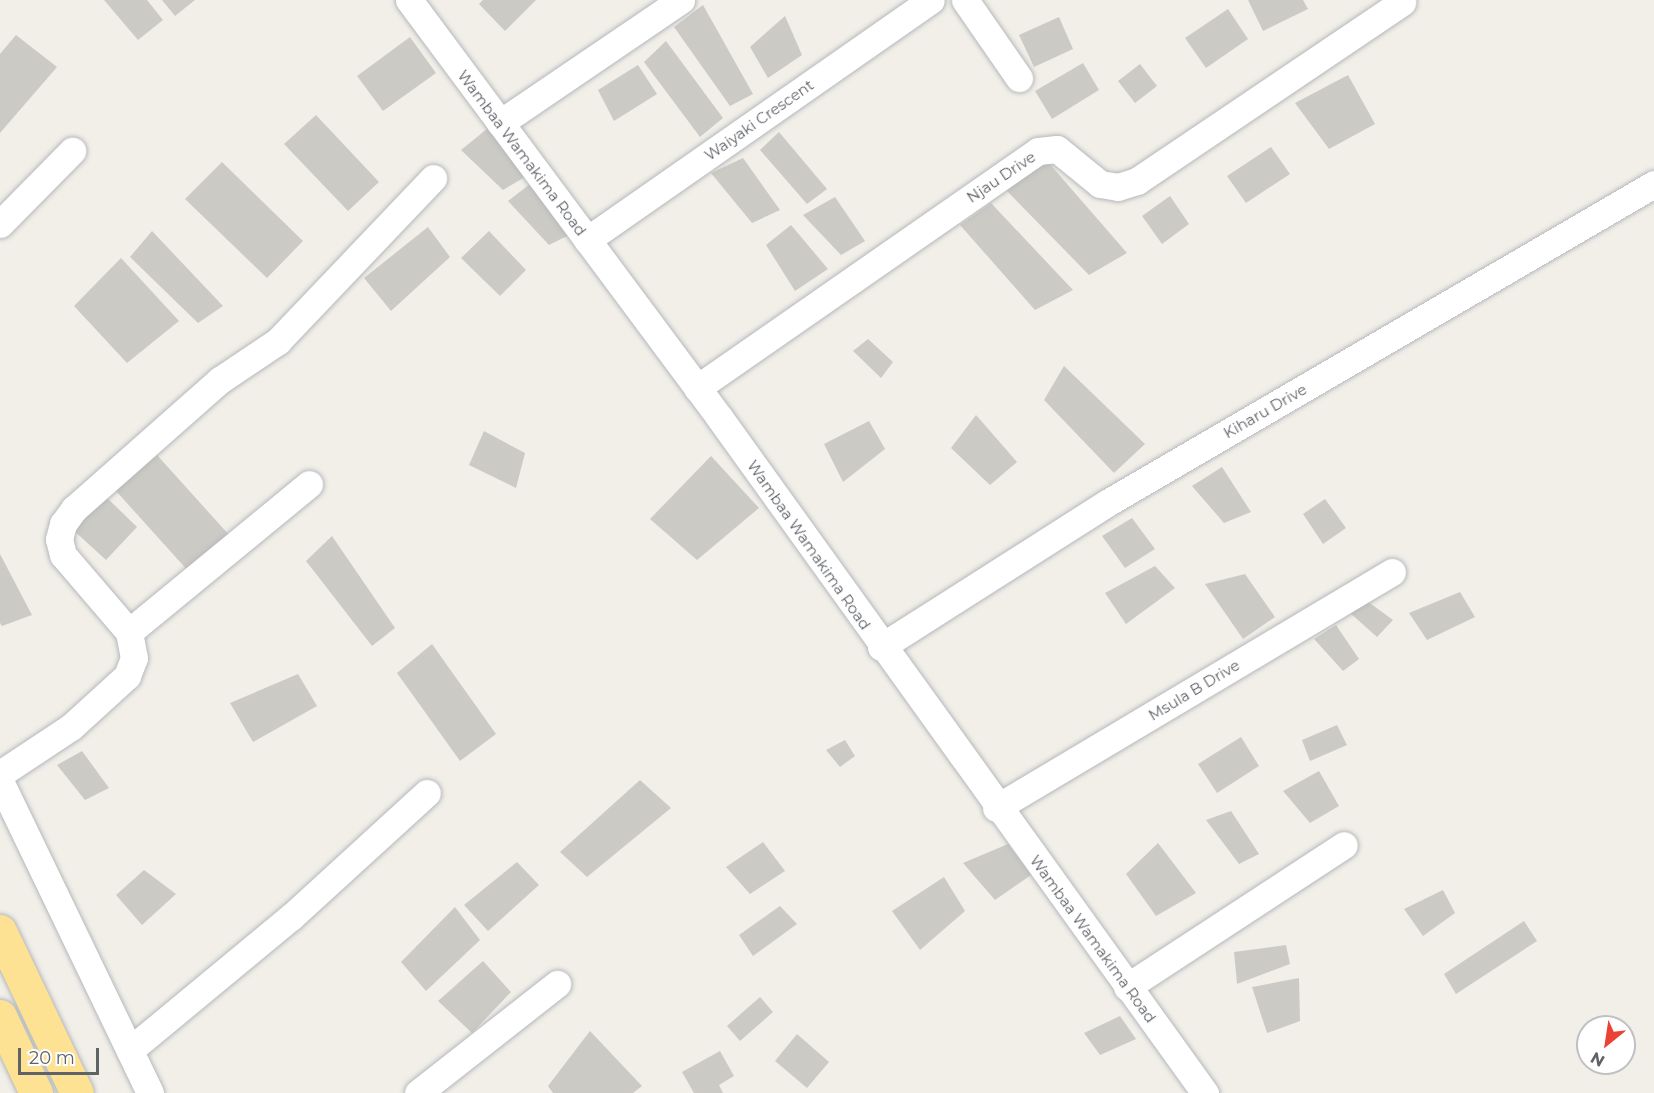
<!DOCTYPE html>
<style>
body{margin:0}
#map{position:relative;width:1654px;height:1093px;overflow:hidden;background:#f1efe8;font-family:Montserrat,sans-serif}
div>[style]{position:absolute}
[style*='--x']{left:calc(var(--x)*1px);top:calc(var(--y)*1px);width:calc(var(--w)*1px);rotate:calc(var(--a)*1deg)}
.building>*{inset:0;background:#cccac5}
.roads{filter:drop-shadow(0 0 2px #b5b8bc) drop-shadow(0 0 2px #b5b8bc)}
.minor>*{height:27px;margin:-13.5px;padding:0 13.5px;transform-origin:13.5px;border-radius:13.5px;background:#fff}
.highway>*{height:33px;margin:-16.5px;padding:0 16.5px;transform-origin:16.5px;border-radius:16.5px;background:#fde293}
span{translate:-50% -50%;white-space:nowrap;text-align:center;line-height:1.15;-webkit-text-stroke:4.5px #fff;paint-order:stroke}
.street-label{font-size:15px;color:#5f6368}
.north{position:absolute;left:1576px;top:1015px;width:60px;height:60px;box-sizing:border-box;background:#fff;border:2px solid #bfc1c3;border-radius:50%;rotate:210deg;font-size:16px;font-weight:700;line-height:24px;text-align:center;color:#5f6368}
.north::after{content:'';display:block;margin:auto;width:21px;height:27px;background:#ea4335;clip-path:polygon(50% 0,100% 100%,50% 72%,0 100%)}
.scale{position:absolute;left:18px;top:1048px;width:81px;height:27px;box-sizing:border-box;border:3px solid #5f6368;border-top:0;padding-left:8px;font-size:18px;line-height:21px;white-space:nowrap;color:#5f6368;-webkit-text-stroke:4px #fff;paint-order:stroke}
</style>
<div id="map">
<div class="building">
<i style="clip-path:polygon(104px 0,147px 0,163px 20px,138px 40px)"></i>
<i style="clip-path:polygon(162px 0,195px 0,175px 16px)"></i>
<i style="clip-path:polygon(483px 0,536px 0,505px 31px,479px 4px)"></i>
<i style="clip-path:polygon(1248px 0,1303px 0,1308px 9px,1263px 31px)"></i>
<i style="clip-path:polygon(703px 5px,753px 94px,730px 106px,674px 27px)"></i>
<i style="clip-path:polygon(1228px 9px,1248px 39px,1206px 68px,1185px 38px)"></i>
<i style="clip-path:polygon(785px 16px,802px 55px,768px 78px,750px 47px)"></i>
<i style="clip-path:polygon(1059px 17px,1073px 49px,1034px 67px,1019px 35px)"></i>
<i style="clip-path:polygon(16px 35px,57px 67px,0 133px,0 54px)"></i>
<i style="clip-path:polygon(410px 37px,436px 73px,383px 111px,357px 76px)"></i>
<i style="clip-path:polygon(666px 41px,723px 118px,700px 137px,644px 62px)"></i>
<i style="clip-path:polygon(1083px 63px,1099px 90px,1052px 119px,1035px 91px)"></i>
<i style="clip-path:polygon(1140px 64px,1157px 86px,1135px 103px,1118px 81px)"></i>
<i style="clip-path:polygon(638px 65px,657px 94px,614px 121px,598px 90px)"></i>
<i style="clip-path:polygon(1348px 75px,1375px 124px,1329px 149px,1295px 103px)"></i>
<i style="clip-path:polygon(316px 115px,379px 182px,348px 211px,284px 144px)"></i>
<i style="clip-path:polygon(493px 124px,525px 177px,503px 190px,461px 150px)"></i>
<i style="clip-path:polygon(779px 132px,827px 189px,807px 204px,760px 150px)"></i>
<i style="clip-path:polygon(1271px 147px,1290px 174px,1246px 203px,1227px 176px)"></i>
<i style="clip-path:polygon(743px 158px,780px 210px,752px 223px,711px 173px)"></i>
<i style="clip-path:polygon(222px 162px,303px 241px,267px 278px,185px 199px)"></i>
<i style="clip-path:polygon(1048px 162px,1127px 253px,1089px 275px,1005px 189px)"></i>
<i style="clip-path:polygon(534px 181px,573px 233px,549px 245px,508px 201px)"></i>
<i style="clip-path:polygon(1170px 196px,1189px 224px,1162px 244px,1142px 216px)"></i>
<i style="clip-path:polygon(835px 197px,865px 241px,841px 255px,803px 215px)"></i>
<i style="clip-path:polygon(991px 203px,1073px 290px,1035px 310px,960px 225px)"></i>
<i style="clip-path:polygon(791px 225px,828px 269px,795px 291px,766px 245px)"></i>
<i style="clip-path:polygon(428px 227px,450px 257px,391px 311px,364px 278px)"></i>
<i style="clip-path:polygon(152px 231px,223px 306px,198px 323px,130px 257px)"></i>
<i style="clip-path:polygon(489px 231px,526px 270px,500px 296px,461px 258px)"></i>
<i style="clip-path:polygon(121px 258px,179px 321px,127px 363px,74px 306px)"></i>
<i style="clip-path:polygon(868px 339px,893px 362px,881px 378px,853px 351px)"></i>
<i style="clip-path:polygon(1064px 366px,1145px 444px,1114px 473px,1044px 400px)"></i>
<i style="clip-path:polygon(976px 415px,1017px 462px,990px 485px,951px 448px)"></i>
<i style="clip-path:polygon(869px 421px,885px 449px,843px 482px,824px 444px)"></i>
<i style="clip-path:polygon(484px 431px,525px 453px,516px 488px,469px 465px)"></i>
<i style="clip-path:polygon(157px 455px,230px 536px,190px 573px,116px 491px)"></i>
<i style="clip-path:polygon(711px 456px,759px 508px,697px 560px,650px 519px)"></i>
<i style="clip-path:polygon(1222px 467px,1251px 512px,1224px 523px,1192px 486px)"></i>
<i style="clip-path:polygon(103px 494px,137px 527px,106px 560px,71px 528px)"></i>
<i style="clip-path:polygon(1325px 499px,1346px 528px,1323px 544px,1303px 514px)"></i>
<i style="clip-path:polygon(1132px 518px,1155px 549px,1125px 568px,1102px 536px)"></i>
<i style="clip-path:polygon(332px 536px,395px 628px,372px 646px,306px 561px)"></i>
<i style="clip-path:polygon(0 554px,32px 615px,2px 626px,0 623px)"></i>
<i style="clip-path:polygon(1155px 566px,1175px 588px,1126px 624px,1105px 593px)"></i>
<i style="clip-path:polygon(1245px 574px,1275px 617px,1243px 639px,1205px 584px)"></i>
<i style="clip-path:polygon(1460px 592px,1475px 617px,1427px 640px,1409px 613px)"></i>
<i style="clip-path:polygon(1367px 601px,1393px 620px,1377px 637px,1349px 612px)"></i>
<i style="clip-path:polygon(1336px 625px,1359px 659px,1343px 671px,1314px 639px)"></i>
<i style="clip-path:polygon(432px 644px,496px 734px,460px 761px,397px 673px)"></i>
<i style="clip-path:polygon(298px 674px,317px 706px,253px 742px,230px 703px)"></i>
<i style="clip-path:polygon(1337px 725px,1347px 745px,1310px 761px,1302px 740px)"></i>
<i style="clip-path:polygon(1241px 737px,1259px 766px,1217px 793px,1198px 764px)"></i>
<i style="clip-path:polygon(845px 740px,855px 756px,840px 767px,826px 750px)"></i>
<i style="clip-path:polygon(82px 751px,109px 788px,85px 800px,57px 765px)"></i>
<i style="clip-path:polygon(1319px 771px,1339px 806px,1310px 823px,1283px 791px)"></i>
<i style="clip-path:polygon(640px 780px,671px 808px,587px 877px,560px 852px)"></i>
<i style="clip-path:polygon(1231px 811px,1259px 854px,1239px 864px,1206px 820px)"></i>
<i style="clip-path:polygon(763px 842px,785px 871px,750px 894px,726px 867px)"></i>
<i style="clip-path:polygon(1158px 843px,1196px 893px,1156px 916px,1126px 874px)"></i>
<i style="clip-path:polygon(1008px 844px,1031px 875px,995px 900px,963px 863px)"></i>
<i style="clip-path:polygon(517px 862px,539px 885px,488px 931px,464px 905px)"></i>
<i style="clip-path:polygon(144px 870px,176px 894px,142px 925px,116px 895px)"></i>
<i style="clip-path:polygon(944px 877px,965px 911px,920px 950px,892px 911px)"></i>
<i style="clip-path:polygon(1443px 890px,1455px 913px,1423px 936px,1404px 909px)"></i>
<i style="clip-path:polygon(780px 906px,797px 924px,753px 956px,739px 935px)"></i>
<i style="clip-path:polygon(455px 907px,480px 940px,426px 991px,401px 962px)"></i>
<i style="clip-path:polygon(1524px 921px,1537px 941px,1456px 994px,1444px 974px)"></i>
<i style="clip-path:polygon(1286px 945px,1290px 964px,1237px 984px,1234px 952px)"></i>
<i style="clip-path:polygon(483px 961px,511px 992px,472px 1033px,438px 1001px)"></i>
<i style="clip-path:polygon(1299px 978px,1300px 1021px,1267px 1033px,1252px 987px)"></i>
<i style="clip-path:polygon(760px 997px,773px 1012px,740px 1041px,727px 1026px)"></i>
<i style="clip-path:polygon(1120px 1016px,1136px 1039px,1100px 1055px,1084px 1033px)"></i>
<i style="clip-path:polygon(590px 1031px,642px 1086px,633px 1093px,553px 1093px,548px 1086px)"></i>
<i style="clip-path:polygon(797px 1034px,829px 1062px,807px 1088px,775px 1061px)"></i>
<i style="clip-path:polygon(720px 1051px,734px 1076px,719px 1085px,723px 1093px,694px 1093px,682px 1072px)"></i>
</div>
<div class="roads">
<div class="minor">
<i style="--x:409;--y:0;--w:520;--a:53.37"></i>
<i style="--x:719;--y:417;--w:833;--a:54.29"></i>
<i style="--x:965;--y:0;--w:95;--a:55.3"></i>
<i style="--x:500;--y:123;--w:219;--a:-34.2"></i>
<i style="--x:0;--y:224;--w:103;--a:-45.4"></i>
<i style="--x:587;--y:240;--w:419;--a:-34.9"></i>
<i style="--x:697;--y:388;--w:415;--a:-34.8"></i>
<i style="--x:1038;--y:151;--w:19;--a:-6"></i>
<i style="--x:1057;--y:149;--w:55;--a:39.1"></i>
<i style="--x:1100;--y:184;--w:18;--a:9"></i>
<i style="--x:1118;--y:187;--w:20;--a:-18"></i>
<i style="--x:1137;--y:181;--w:320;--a:-34"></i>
<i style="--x:129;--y:632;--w:233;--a:-39.4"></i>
<i style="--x:881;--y:647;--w:268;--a:-32.5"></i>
<i style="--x:1107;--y:503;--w:633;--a:-30.25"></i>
<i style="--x:0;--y:774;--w:85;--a:-33.5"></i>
<i style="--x:71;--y:727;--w:76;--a:-42.3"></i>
<i style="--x:127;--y:676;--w:19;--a:-69"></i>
<i style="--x:134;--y:658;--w:26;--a:-101"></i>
<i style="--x:129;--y:632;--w:101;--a:-130.6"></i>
<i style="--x:63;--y:555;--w:16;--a:-104"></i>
<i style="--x:59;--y:539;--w:16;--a:-75"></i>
<i style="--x:63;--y:524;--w:19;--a:-54"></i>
<i style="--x:74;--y:509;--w:195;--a:-41.5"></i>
<i style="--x:220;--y:380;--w:70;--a:-33.9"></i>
<i style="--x:278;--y:341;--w:225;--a:-46.4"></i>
<i style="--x:0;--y:781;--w:346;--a:64.3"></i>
<i style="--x:996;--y:808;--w:461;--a:-30.8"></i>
<i style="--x:1127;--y:987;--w:259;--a:-33.2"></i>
<i style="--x:130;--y:1050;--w:209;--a:-39.6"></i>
<i style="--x:291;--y:917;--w:184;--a:-42.4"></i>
<i style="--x:418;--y:1093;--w:177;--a:-38.1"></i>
</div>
<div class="highway">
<i style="--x:0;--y:931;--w:179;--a:64.6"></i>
<i style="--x:0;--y:1016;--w:85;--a:64.9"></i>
</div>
</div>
<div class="street-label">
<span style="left:759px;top:120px;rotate:-35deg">Waiyaki Crescent</span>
<span style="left:522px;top:153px;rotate:53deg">Wambaa Wamakima Road</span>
<span style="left:1001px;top:177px;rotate:-34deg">Njau Drive</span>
<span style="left:1265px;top:411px;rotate:-30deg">Kiharu Drive</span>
<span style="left:809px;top:545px;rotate:55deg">Wambaa Wamakima Road</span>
<span style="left:1194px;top:690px;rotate:-31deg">Msula B Drive</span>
<span style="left:1093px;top:939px;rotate:54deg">Wambaa Wamakima Road</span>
</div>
<div class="north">N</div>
<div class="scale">20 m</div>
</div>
